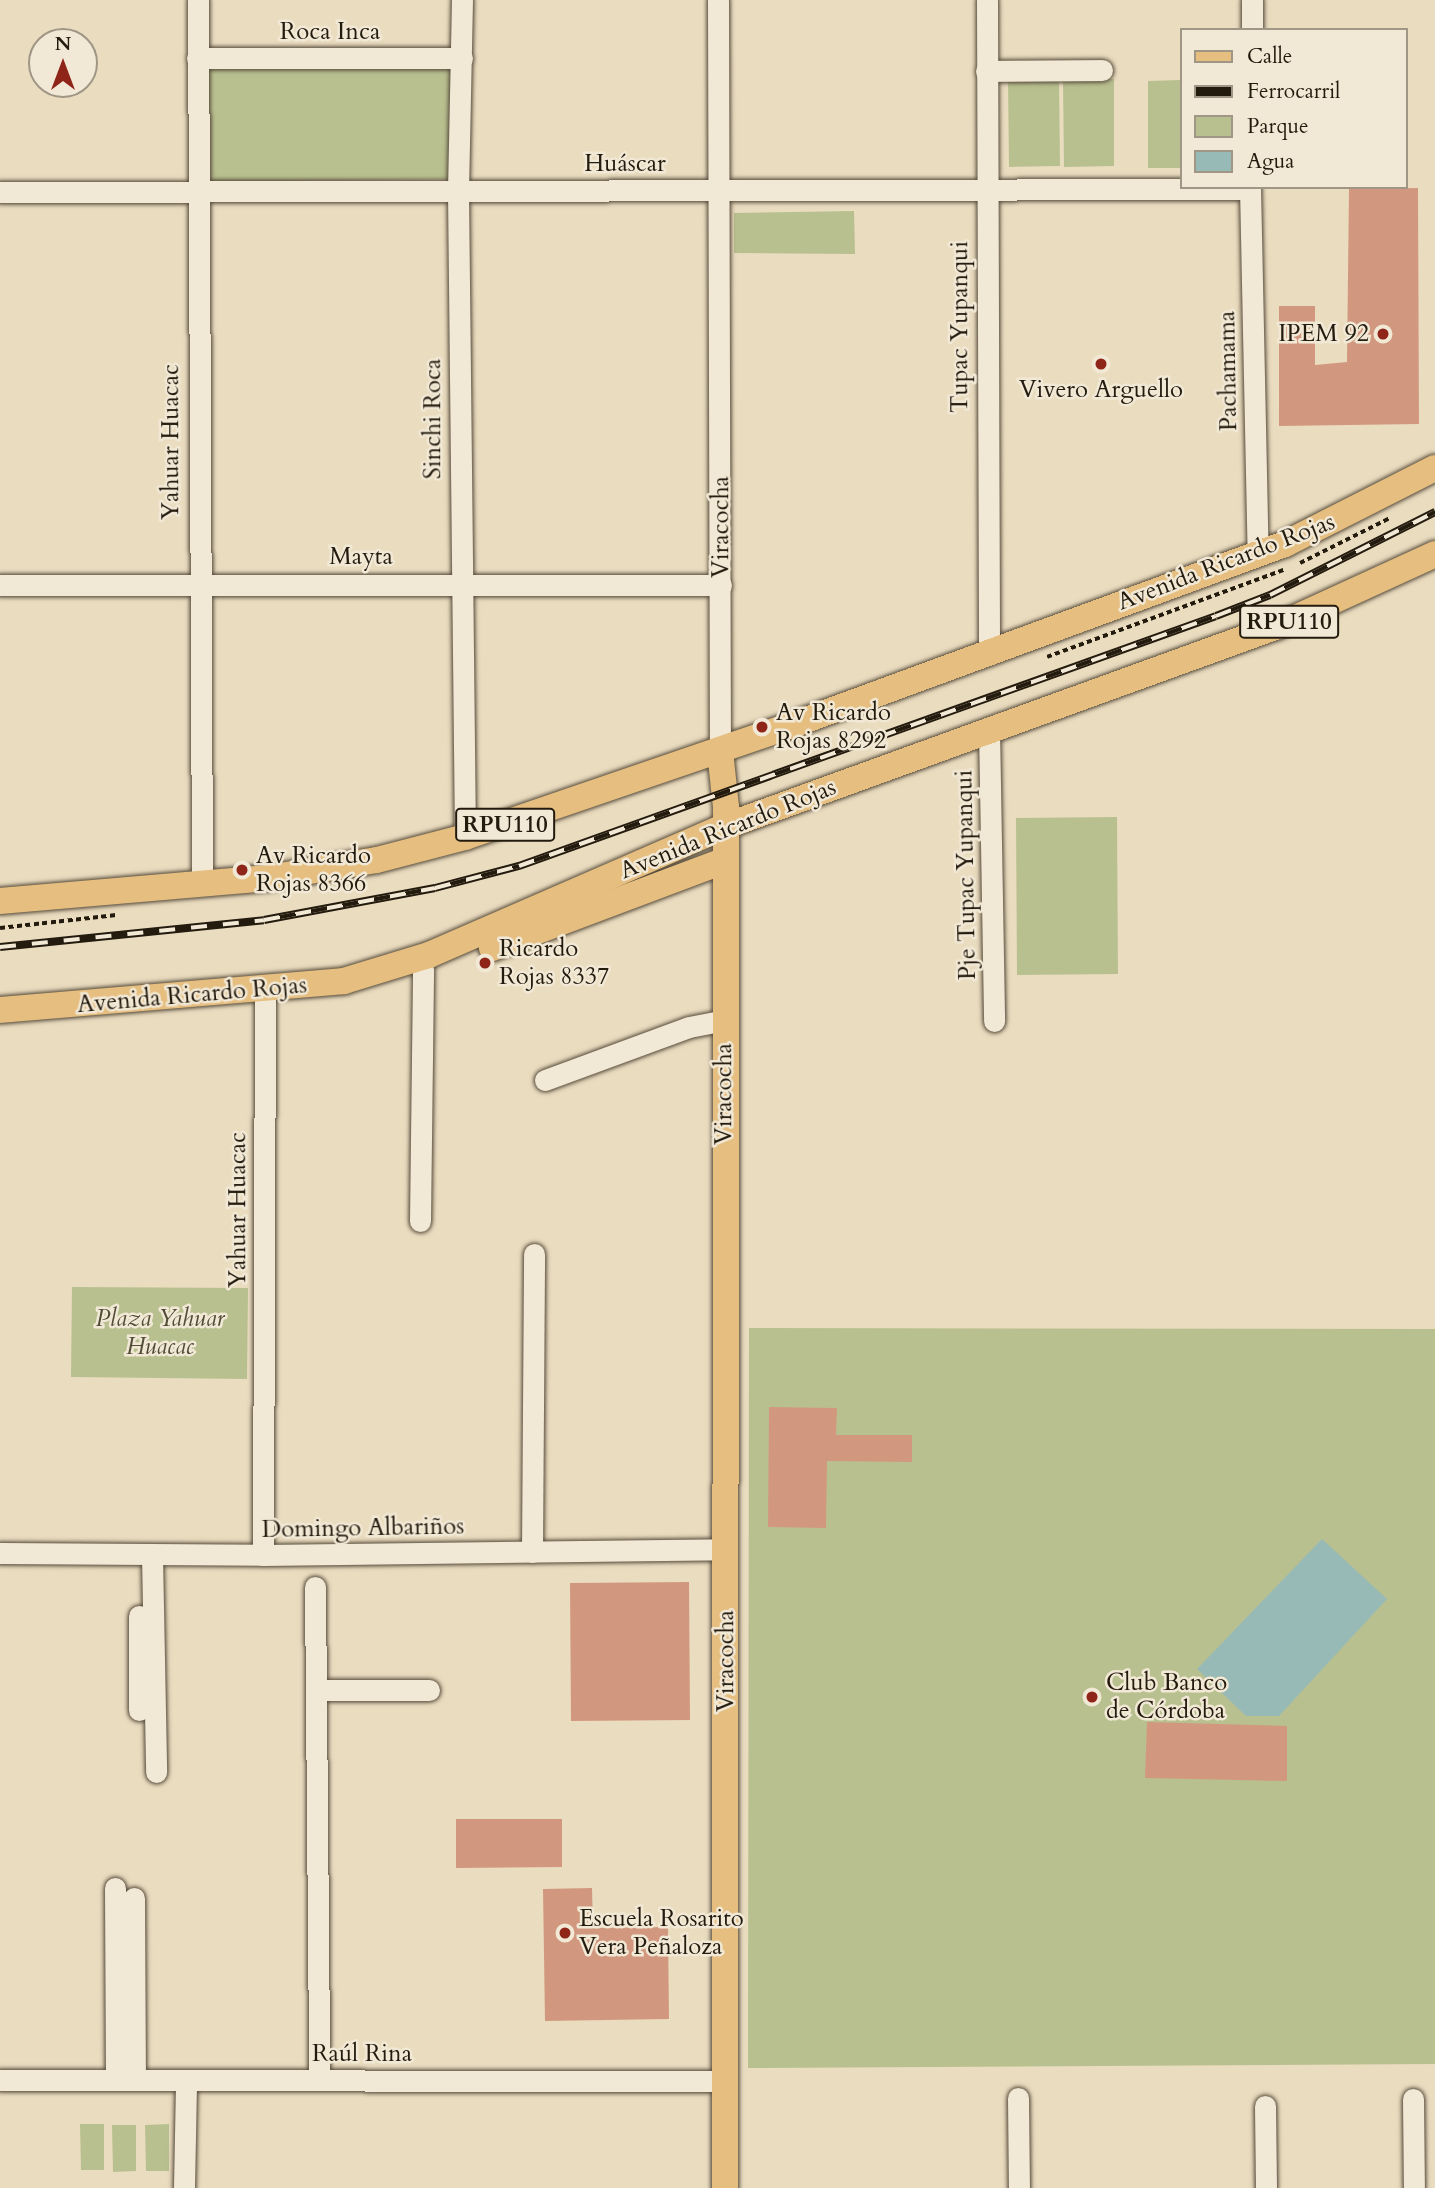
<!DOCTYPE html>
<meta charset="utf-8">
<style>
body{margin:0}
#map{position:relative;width:1435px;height:2188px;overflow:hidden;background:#eadcbf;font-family:Cardo,serif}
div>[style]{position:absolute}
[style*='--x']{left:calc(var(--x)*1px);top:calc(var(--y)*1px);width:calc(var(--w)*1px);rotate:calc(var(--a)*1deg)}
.green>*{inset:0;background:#b9c090}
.water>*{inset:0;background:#98bab6}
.building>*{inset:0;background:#d2987f}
.path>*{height:3.5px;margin-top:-1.75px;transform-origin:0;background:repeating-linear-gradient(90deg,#241b0f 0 5px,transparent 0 8.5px)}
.roads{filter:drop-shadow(0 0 2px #564b3b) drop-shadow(0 0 2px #564b3b)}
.minor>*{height:21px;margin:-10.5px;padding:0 10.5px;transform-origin:10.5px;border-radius:10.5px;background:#f1e8d5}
.major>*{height:26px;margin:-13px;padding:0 13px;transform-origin:13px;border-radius:13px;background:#e5be80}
.rail>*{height:8px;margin-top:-4px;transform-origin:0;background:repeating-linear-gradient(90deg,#f1e8d5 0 16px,#241b0f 0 32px);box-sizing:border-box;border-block:2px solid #241b0f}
.dots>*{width:19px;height:19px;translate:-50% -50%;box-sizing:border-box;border:4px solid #f1e8d5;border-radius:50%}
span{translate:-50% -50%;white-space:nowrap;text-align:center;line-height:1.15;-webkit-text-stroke:5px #f1e8d5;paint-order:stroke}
.shield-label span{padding:2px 5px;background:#f1e8d5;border:2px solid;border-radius:5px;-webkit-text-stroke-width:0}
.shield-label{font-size:23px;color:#241b0f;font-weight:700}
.street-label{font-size:24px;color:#241b0f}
.poi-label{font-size:24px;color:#241b0f}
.right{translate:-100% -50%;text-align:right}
.left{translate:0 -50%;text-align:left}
.park-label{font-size:24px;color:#514d36;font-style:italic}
.legend{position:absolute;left:1180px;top:28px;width:228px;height:161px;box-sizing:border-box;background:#f1e8d5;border:2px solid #9f9686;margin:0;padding:9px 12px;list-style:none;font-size:21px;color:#241b0f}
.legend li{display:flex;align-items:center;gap:14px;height:35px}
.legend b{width:35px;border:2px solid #9f9686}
.north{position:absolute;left:28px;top:28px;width:70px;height:70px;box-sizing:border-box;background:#f1e8d5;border:2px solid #9f9686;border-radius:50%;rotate:0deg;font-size:19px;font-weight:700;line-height:28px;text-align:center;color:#241b0f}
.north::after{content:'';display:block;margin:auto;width:24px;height:32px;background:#8f2418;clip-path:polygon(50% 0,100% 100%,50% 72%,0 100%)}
</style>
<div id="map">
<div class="green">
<i style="clip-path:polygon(454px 58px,458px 179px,198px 182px,197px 64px)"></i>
<i style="clip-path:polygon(1059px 79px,1060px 166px,1009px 167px,1008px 80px)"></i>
<i style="clip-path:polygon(1114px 79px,1114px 166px,1064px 167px,1063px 80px)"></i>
<i style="clip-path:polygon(1181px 80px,1181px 168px,1148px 168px,1148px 81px)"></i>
<i style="clip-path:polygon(854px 211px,855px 254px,734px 253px,734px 213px)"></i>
<i style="clip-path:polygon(1117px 817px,1118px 974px,1017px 975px,1016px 818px)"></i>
<i style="clip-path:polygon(72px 1287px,248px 1288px,247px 1379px,71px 1377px)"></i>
<i style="clip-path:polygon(749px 1328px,1435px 1329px,1435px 2064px,748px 2068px)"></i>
<i style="clip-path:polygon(80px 2124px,104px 2124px,104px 2170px,81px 2170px)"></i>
<i style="clip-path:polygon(169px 2124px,169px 2171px,146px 2171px,145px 2125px)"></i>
<i style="clip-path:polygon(112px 2125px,136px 2125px,136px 2171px,113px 2172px)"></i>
</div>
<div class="water">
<i style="clip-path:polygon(1322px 1539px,1387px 1599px,1279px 1716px,1246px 1716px,1197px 1669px)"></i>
</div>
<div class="building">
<i style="clip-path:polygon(1418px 188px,1419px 424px,1279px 426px,1279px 306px,1315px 306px,1315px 365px,1347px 362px,1349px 189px)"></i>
<i style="clip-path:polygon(769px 1407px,837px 1408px,836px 1435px,912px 1435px,912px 1462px,827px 1461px,826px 1528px,768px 1527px)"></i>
<i style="clip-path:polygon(689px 1582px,690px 1720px,571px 1721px,570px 1583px)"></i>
<i style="clip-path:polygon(1147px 1722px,1287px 1726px,1287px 1781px,1145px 1778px)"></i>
<i style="clip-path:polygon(456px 1819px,562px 1819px,562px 1867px,456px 1868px)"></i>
<i style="clip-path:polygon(592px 1888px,593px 1928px,668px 1927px,669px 2019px,545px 2021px,543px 1889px)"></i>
</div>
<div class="path">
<i style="--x:1300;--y:563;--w:101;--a:-26.6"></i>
<i style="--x:1047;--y:657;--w:252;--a:-20.2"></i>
<i style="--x:0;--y:928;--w:117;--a:-6.4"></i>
</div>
<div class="roads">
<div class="minor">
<i style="--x:198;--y:0;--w:884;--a:89.74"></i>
<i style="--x:462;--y:0;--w:191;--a:91.2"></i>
<i style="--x:458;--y:191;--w:646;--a:89.38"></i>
<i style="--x:718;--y:0;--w:751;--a:89.85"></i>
<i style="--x:987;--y:0;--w:653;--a:89.82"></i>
<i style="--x:1252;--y:30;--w:30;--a:-90"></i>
<i style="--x:197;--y:58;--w:265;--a:0"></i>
<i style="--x:986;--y:71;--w:116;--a:-0.5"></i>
<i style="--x:1250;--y:187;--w:367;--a:88.8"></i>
<i style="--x:0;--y:192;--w:1250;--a:-0.14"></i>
<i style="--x:0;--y:585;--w:721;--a:0"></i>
<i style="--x:989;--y:728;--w:293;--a:89"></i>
<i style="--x:545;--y:1080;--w:153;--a:-20.2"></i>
<i style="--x:689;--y:1027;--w:37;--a:-11"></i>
<i style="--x:420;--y:1221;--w:252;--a:-89.3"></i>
<i style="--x:532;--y:1552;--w:298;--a:-89.6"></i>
<i style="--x:0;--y:1553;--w:263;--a:0.4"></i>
<i style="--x:263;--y:1555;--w:464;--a:-0.7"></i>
<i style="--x:152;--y:1555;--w:217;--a:88.9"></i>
<i style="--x:263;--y:1555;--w:564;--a:-89.8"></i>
<i style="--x:315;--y:1587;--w:493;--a:89.5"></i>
<i style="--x:316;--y:1690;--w:113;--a:0"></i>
<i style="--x:139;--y:1710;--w:94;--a:-90"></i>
<i style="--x:115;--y:1888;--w:192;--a:89.7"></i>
<i style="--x:134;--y:1898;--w:182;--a:89.7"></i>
<i style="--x:0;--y:2080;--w:723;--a:0.08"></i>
<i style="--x:1018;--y:2098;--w:90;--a:89.4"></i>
<i style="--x:1413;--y:2099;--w:89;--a:89.4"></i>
<i style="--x:1265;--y:2106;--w:82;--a:89.3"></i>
<i style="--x:184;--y:2188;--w:108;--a:-88.9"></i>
</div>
<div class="major">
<i style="--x:720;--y:751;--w:56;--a:83.9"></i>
<i style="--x:726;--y:807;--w:1381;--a:90.04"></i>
<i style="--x:0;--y:901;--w:269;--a:-4.9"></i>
<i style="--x:268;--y:878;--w:110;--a:-9.4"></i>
<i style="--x:377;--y:860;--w:91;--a:-14.6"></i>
<i style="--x:465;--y:837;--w:337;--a:-18.9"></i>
<i style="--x:784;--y:728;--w:534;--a:-20.17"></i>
<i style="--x:1285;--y:544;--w:168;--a:-26.9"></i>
<i style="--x:492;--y:948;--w:248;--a:-20.6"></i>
<i style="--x:0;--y:1010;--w:345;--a:-4.8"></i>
<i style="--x:344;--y:981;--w:89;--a:-17"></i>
<i style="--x:429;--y:955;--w:324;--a:-23.5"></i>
<i style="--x:726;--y:826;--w:587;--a:-19.92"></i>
<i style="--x:1278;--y:626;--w:173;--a:-24.6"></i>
</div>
</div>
<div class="rail">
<i style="--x:0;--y:947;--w:265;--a:-5.8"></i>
<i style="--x:264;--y:920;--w:174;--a:-10.6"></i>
<i style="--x:435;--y:888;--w:87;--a:-14.7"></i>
<i style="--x:519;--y:866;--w:740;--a:-19.73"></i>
<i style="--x:1216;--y:616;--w:58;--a:-21.3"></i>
<i style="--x:1270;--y:595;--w:185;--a:-26.7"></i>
</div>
<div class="dots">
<i style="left:1383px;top:334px;background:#8f2418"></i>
<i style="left:1101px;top:364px;background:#8f2418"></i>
<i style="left:762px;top:727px;background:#8f2418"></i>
<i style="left:242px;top:870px;background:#8f2418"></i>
<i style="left:485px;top:963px;background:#8f2418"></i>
<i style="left:1092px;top:1697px;background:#8f2418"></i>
<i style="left:565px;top:1933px;background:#8f2418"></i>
</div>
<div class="shield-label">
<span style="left:1289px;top:622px">RPU110</span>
<span style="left:505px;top:825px">RPU110</span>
</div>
<div class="street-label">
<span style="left:330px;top:32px">Roca Inca</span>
<span style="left:625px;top:164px">Huáscar</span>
<span style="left:960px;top:327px;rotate:-90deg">Tupac Yupanqui</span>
<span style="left:1228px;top:371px;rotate:-91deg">Pachamama</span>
<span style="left:433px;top:419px;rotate:-90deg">Sinchi Roca</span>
<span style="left:171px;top:442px;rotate:-90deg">Yahuar Huacac</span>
<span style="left:721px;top:527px;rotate:-90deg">Viracocha</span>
<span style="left:361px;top:557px">Mayta</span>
<span style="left:1226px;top:562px;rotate:-21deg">Avenida Ricardo Rojas</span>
<span style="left:728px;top:829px;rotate:-22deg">Avenida Ricardo Rojas</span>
<span style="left:966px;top:875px;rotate:-91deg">Pje Tupac Yupanqui</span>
<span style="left:192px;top:995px;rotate:-5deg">Avenida Ricardo Rojas</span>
<span style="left:724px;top:1094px;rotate:-90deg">Viracocha</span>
<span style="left:238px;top:1210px;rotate:-90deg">Yahuar Huacac</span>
<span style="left:363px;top:1528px;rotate:-1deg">Domingo Albariños</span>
<span style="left:726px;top:1661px;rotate:-90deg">Viracocha</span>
<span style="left:362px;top:2054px">Raúl Rina</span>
</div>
<div class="poi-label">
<span class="right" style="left:1369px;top:334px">IPEM 92</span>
<span style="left:1101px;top:390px">Vivero Arguello</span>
<span class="left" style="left:776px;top:727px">Av Ricardo<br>Rojas 8292</span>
<span class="left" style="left:256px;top:870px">Av Ricardo<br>Rojas 8366</span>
<span class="left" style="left:499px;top:963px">Ricardo<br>Rojas 8337</span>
<span class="left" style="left:1106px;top:1697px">Club Banco<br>de Córdoba</span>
<span class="left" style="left:579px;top:1933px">Escuela Rosarito<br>Vera Peñaloza</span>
</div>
<div class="park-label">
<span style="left:160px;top:1333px">Plaza Yahuar<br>Huacac</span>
</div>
<ul class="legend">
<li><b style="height:9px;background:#e5be80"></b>Calle</li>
<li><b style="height:9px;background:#241b0f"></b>Ferrocarril</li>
<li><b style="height:19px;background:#b9c090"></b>Parque</li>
<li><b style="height:19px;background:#98bab6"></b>Agua</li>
</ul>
<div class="north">N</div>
</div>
